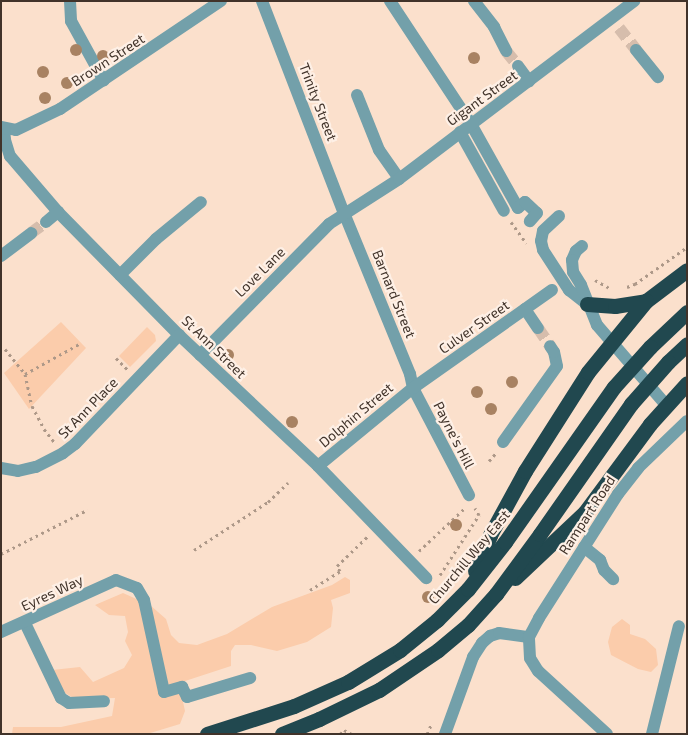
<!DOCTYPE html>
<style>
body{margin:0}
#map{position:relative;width:688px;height:735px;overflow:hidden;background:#fbe0cc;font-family:"Exo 2",sans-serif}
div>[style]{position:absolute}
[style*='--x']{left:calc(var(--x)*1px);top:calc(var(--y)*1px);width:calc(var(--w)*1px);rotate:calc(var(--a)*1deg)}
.green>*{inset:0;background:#fbccab}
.minor-tunnel>*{height:12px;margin-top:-6px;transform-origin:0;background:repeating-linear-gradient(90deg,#d6bdac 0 12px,transparent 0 18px)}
.path>*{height:3px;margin-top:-1.5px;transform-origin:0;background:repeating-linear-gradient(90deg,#ad9888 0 2.5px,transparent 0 6.5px)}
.minor>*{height:12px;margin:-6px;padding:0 6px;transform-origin:6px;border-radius:6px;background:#73a0aa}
.highway>*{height:15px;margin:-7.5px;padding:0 7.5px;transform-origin:7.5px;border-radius:7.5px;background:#21484f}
.highway-bridge>*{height:15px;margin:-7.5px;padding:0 7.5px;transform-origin:7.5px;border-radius:7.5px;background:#21484f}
.trees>*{width:12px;height:12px;margin:-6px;border-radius:50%;background:#a88262}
span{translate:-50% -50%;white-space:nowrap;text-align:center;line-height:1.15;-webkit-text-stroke:4.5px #fef0e6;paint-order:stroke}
.street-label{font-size:14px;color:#41332a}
.frame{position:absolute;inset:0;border:2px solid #41332a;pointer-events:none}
</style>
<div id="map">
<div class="green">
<i style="clip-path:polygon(61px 322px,86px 348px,29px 409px,4px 373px)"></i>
<i style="clip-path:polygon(147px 327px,155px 335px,156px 341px,130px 367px,119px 356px)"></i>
<i style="clip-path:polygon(345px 577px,350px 580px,350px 593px,331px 600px,333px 608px,331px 627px,307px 642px,277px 651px,251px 645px,235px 645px,231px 651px,231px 666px,179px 683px,185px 711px,180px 724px,147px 734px,12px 734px,13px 727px,61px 727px,112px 716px,115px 698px,75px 699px,62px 691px,52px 670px,80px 667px,93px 682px,124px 668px,132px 655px,125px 641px,128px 632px,125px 616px,109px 615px,95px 605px,123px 593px,150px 605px,166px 619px,171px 635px,179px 643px,197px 645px,227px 634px,272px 607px,332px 585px)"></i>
<i style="clip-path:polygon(622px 619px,630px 625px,630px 634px,645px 639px,656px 649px,658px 665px,651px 672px,638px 669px,611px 655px,608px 642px,612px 627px)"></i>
</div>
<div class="minor-tunnel">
<i style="--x:619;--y:28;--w:28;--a:52"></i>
<i style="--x:506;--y:51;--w:19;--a:51"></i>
<i style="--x:31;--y:233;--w:19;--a:-36"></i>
<i style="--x:538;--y:328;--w:22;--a:56"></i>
</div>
<div class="path">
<i style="--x:511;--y:222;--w:26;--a:54"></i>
<i style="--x:595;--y:280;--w:18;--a:29"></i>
<i style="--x:627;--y:287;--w:9;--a:-21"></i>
<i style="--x:635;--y:284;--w:64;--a:-35.4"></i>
<i style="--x:5;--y:349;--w:32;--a:51"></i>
<i style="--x:25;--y:374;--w:64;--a:-29"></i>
<i style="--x:116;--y:358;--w:17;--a:45"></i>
<i style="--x:25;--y:374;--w:33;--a:78"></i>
<i style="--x:32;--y:406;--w:26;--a:62"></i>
<i style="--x:44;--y:429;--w:18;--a:52"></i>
<i style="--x:489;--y:461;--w:11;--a:-49"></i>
<i style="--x:194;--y:550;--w:88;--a:-33"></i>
<i style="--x:268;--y:502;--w:28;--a:-44"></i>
<i style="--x:419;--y:551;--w:64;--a:-43.1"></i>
<i style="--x:1;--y:554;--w:97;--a:-27.1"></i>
<i style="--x:440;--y:575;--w:72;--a:-57"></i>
<i style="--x:479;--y:515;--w:8;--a:-120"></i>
<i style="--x:310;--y:590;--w:36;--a:-32"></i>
<i style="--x:340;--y:571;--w:6;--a:-121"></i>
<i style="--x:337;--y:566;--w:43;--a:-44.1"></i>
<i style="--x:340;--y:734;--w:6;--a:-45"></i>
<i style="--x:344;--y:730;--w:9;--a:27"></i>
<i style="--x:427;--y:734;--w:10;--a:-66"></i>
</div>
<div class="minor">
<i style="--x:70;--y:1;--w:20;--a:87"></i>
<i style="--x:71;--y:21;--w:68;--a:61.2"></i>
<i style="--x:262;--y:1;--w:227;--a:68.9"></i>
<i style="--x:344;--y:213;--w:174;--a:67.7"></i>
<i style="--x:410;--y:374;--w:14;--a:78"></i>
<i style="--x:413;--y:388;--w:121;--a:62.4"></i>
<i style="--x:390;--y:1;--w:147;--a:56.6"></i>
<i style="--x:471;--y:124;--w:96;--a:60.8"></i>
<i style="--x:518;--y:208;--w:9;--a:-41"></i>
<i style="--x:525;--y:202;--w:16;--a:43"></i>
<i style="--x:537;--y:213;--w:11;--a:131"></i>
<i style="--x:474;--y:1;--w:33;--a:52"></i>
<i style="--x:494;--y:27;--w:27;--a:63"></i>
<i style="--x:636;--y:50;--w:35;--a:51"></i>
<i style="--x:518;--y:66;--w:19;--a:54"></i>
<i style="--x:357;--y:95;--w:59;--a:68.2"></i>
<i style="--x:379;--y:150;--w:35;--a:55"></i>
<i style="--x:1;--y:127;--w:15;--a:11"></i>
<i style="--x:16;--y:130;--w:49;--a:-25.5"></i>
<i style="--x:60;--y:109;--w:194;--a:-33.9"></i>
<i style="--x:4;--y:128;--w:12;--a:85"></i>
<i style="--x:5;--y:140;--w:17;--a:73"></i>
<i style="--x:10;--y:156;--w:74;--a:49.4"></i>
<i style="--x:58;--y:212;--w:173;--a:45.5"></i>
<i style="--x:179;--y:335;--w:191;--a:43.3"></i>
<i style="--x:318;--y:466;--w:156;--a:46"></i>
<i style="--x:460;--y:132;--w:90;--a:60.9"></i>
<i style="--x:559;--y:216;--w:22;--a:137"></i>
<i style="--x:543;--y:231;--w:10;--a:101"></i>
<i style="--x:541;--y:241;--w:9;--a:77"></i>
<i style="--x:543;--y:250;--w:48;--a:57"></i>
<i style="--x:569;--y:290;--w:23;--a:38"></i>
<i style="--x:46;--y:222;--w:16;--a:-40"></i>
<i style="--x:582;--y:246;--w:8;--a:140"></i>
<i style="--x:576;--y:251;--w:10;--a:114"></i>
<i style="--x:572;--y:260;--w:12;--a:85"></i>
<i style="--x:573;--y:272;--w:15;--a:58"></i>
<i style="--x:581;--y:285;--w:43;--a:68.2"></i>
<i style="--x:597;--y:325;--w:106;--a:49.2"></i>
<i style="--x:1;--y:256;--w:38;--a:-37"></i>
<i style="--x:120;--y:275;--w:51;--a:-45"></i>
<i style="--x:156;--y:239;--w:58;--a:-39.4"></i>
<i style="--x:525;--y:309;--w:23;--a:56"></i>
<i style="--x:200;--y:355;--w:184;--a:-45.4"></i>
<i style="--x:329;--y:224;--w:83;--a:-32.7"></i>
<i style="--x:399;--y:179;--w:295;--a:-37.1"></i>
<i style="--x:503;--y:442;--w:93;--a:-54.6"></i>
<i style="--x:557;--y:366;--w:14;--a:-102"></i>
<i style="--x:554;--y:352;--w:7;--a:-124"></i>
<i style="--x:318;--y:466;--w:123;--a:-39.4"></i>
<i style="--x:413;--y:388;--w:170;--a:-35.2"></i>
<i style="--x:1;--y:468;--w:17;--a:10"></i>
<i style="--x:18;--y:471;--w:18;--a:-13"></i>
<i style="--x:36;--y:467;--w:30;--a:-27"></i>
<i style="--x:63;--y:453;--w:15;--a:-37"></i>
<i style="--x:75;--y:444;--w:151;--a:-46.3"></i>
<i style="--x:584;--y:547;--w:21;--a:39"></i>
<i style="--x:600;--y:560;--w:11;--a:68"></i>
<i style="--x:604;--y:570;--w:13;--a:45"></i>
<i style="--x:25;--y:623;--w:83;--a:64.4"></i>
<i style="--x:61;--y:698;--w:9;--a:32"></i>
<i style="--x:69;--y:703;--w:35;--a:-3"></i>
<i style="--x:1;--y:632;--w:126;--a:-24.3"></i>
<i style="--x:116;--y:580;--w:22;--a:21"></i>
<i style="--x:137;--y:588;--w:14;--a:60"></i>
<i style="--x:144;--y:600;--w:94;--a:77.7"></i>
<i style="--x:164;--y:692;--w:19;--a:-16"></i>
<i style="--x:182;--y:687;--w:11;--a:63"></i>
<i style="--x:187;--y:697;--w:66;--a:-16.8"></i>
<i style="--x:445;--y:734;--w:82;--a:-70"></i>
<i style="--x:473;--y:657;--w:17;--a:-57"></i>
<i style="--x:482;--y:643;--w:11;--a:-41"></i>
<i style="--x:490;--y:636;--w:9;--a:-18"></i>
<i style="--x:499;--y:633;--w:30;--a:8"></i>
<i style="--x:607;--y:734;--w:93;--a:-137.6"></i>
<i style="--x:538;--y:671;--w:15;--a:-122"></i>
<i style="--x:530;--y:658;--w:21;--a:-93"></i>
<i style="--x:529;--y:637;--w:21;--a:-62"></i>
<i style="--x:539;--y:618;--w:147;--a:-57.5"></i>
<i style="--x:618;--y:494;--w:33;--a:-52"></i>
<i style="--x:638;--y:468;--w:68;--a:-43.8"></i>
<i style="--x:652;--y:734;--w:111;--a:-76"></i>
</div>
<div class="highway">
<i style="--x:587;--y:304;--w:28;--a:4"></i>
<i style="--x:615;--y:306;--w:31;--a:-9"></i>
<i style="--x:646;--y:301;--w:51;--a:-37.1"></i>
<i style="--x:650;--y:347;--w:51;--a:-43.4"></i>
<i style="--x:668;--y:362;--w:26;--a:-43"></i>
<i style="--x:475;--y:571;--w:39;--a:-67"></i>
<i style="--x:490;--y:535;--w:73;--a:-61.3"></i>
<i style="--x:525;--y:471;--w:117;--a:-57.5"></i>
<i style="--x:588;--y:372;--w:92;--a:-50.8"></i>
<i style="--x:515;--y:578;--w:96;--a:-43.3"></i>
<i style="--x:585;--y:512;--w:109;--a:-53.5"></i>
<i style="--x:650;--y:424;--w:55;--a:-47.9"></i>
<i style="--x:207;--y:734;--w:91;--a:-17.8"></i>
<i style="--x:294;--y:706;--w:59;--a:-24"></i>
<i style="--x:348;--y:682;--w:61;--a:-31.6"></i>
<i style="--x:400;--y:650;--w:48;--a:-39"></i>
<i style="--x:437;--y:620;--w:44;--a:-45"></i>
<i style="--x:468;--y:589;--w:60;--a:-51.8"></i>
<i style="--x:505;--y:542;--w:189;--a:-54.9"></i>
<i style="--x:282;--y:734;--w:40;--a:-22"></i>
<i style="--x:319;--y:719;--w:67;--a:-25.8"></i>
<i style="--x:379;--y:690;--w:71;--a:-34.1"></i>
<i style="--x:438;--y:650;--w:39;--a:-40"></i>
<i style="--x:468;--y:625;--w:42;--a:-47.9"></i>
<i style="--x:496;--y:594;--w:74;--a:-53.7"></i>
<i style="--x:540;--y:534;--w:159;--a:-55"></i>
</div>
<div class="highway-bridge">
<i style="--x:614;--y:387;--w:54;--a:-48"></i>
<i style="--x:631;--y:404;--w:56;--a:-48.6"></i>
</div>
<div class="trees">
<i style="left:76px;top:50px"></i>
<i style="left:103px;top:56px"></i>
<i style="left:474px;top:58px"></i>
<i style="left:43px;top:72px"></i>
<i style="left:67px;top:83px"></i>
<i style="left:45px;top:98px"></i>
<i style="left:228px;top:355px"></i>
<i style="left:512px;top:382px"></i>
<i style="left:477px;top:392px"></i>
<i style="left:491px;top:409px"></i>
<i style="left:292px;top:422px"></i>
<i style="left:456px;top:525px"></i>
<i style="left:428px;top:597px"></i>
</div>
<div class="street-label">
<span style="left:108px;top:60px;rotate:-33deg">Brown Street</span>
<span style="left:482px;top:98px;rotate:-36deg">Gigant Street</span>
<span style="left:318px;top:102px;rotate:69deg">Trinity Street</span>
<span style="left:260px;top:272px;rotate:-45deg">Love Lane</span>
<span style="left:394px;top:294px;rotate:68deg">Barnard Street</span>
<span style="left:474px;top:327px;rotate:-35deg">Culver Street</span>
<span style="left:214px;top:347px;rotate:44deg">St Ann Street</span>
<span style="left:88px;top:408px;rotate:-46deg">St Ann Place</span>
<span style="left:356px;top:415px;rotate:-40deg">Dolphin Street</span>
<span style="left:454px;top:435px;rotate:63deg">Payne's Hill</span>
<span style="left:587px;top:515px;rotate:-57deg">Rampart Road</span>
<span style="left:469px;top:557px;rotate:-50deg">Churchill Way East</span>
<span style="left:52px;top:593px;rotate:-25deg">Eyres Way</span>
</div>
<div class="frame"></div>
</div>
